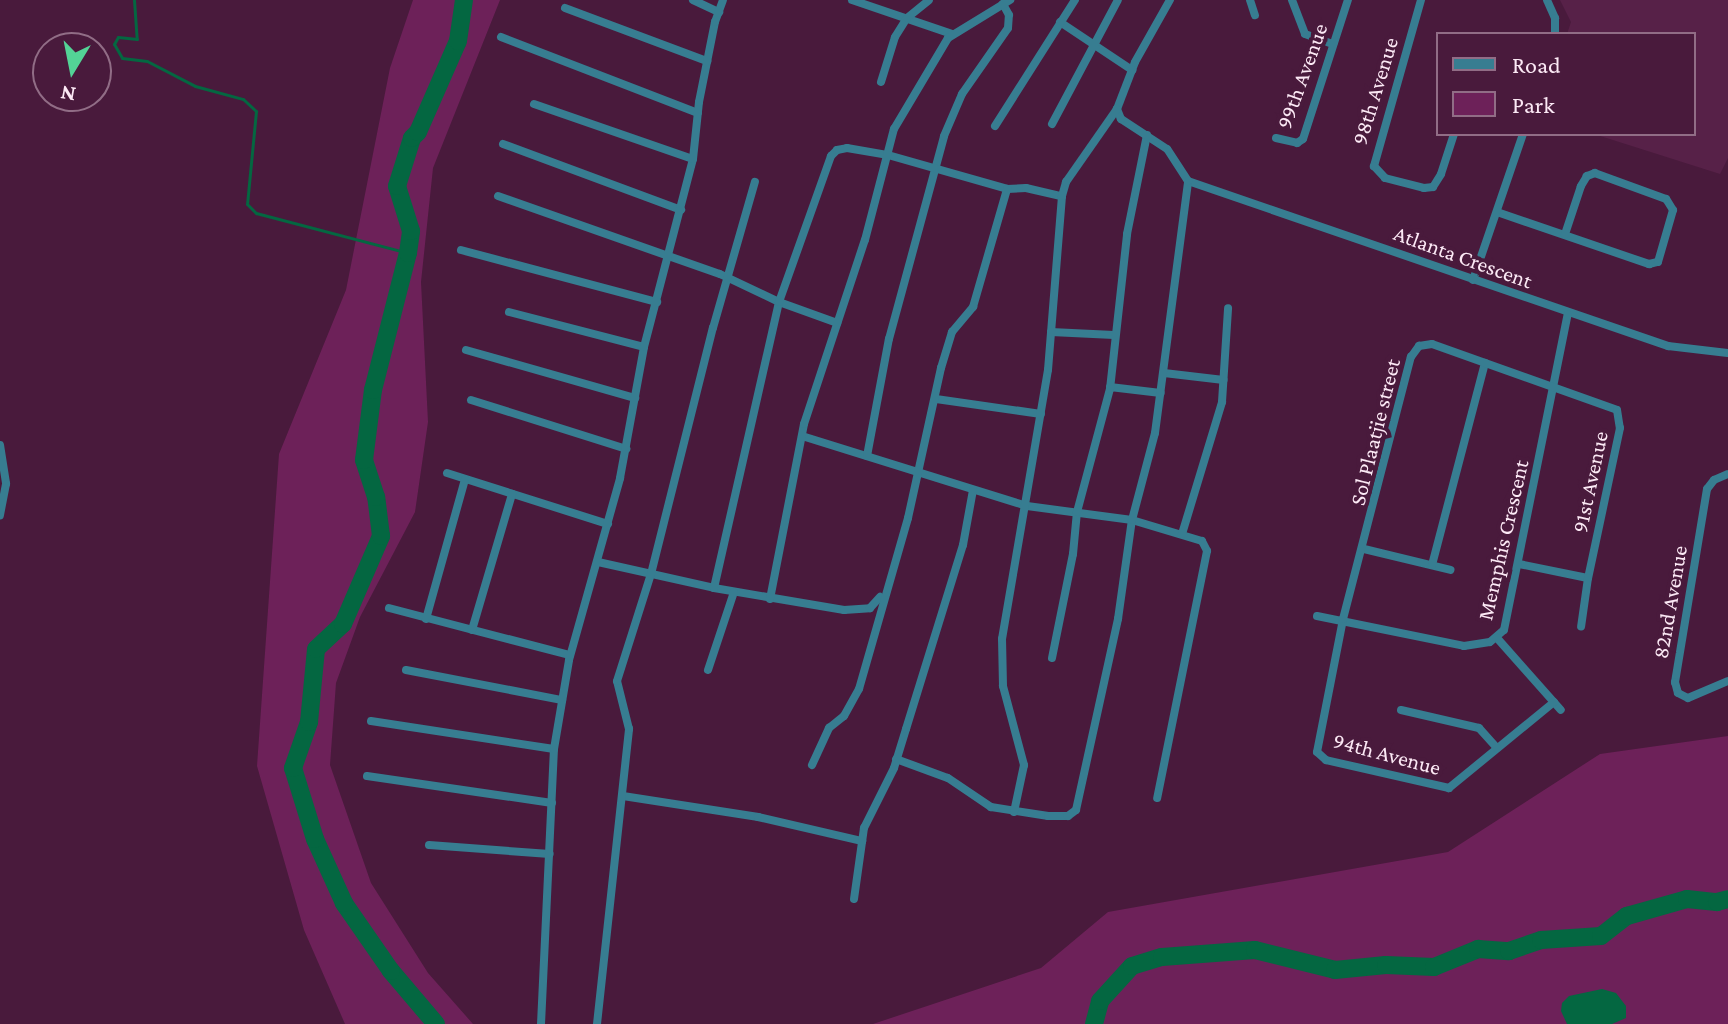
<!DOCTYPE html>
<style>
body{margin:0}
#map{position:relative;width:1728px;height:1024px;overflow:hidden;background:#491a3c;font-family:"Crimson Pro",serif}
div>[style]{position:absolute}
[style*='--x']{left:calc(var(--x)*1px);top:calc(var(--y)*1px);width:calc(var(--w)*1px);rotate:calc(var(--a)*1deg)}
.built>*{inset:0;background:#572148}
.green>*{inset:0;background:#6d2159}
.water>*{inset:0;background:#046741}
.stream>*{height:3px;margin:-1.5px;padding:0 1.5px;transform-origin:1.5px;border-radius:1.5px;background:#046741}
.river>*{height:18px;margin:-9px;padding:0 9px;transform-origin:9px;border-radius:9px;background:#046741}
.minor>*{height:8px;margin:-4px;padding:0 4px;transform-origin:4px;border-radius:4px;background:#377d91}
span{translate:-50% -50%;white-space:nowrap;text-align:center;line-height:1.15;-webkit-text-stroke:8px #491a3c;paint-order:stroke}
.street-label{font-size:22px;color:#fce9f5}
.legend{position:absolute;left:1436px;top:32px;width:260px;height:104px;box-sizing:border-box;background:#491a3c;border:2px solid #916d86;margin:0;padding:10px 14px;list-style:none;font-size:24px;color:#fce9f5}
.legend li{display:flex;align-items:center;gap:16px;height:40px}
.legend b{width:40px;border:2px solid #916d86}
.north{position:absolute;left:32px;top:32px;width:80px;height:80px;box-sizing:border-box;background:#491a3c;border:2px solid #916d86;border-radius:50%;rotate:190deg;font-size:22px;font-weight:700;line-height:32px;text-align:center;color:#fce9f5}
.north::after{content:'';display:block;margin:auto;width:28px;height:36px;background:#53d396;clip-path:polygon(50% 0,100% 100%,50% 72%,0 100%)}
</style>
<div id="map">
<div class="built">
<i style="clip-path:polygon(1560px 0,1728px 0,1728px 158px,1720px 174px,1594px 134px,1694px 134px,1694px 34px,1567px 34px,1571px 22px)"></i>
</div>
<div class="green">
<i style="clip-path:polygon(413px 0,500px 0,433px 168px,421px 282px,428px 422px,415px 512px,360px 617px,336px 683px,330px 765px,371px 883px,428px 973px,473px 1024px,345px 1024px,304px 930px,257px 766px,279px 454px,346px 290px,390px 68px)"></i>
<i style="clip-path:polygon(1728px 736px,1728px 1024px,873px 1024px,1041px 968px,1108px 912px,1448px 852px,1600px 754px)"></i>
</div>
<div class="water">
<i style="clip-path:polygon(1602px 989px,1616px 993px,1626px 1006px,1626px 1018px,1612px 1024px,1567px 1024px,1561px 1011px,1562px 1003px,1569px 996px)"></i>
</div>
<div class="stream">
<i style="--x:134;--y:0;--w:39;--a:86"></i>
<i style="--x:137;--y:39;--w:19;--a:-174"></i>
<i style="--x:118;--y:37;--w:8;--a:120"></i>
<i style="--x:114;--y:44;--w:16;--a:60"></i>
<i style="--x:122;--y:58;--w:25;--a:7"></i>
<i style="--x:147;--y:61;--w:54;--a:27.5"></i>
<i style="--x:195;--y:86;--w:50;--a:15.2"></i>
<i style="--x:243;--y:99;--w:18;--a:43"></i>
<i style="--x:256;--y:111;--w:93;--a:95.5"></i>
<i style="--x:247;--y:204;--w:13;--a:45"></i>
<i style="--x:256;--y:213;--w:157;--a:14.7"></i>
</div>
<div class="river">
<i style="--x:436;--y:1024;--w:70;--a:-130.3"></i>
<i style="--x:391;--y:971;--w:83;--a:-124.7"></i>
<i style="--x:344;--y:903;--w:70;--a:-114.4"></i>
<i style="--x:315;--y:839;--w:74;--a:-107.2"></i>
<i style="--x:293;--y:768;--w:49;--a:-70.8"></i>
<i style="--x:309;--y:722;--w:73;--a:-84.5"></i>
<i style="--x:316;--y:649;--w:37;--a:-43"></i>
<i style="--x:343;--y:624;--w:96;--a:-66.6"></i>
<i style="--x:381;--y:536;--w:39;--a:-97"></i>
<i style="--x:376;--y:497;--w:39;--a:-108"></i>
<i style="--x:364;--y:460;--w:71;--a:-82.7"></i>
<i style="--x:373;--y:390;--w:141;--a:-75.7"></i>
<i style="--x:408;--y:253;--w:22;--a:-82"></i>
<i style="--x:411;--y:231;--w:47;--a:-107.3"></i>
<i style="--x:397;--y:186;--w:50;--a:-72.6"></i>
<i style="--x:412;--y:138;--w:8;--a:-45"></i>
<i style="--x:418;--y:132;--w:99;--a:-66.3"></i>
<i style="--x:458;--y:41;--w:41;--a:-81.7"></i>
<i style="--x:1094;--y:1024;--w:24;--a:-75"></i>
<i style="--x:1100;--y:1001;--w:47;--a:-47.6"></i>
<i style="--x:1132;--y:966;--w:31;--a:-17"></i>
<i style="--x:1162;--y:957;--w:93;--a:-4.3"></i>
<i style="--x:1255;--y:950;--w:82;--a:14"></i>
<i style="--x:1335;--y:970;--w:51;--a:-5.6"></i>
<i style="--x:1386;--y:965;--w:48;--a:2.4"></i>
<i style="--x:1434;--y:967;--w:48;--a:-22.2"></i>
<i style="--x:1478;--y:949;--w:31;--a:4"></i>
<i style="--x:1509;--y:951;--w:34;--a:-19"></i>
<i style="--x:1541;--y:940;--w:60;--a:-3.8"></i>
<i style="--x:1601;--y:936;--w:33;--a:-38"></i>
<i style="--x:1627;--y:916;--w:62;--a:-15.8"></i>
<i style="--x:1687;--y:899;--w:30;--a:6"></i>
<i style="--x:1717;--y:902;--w:11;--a:-15"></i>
</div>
<div class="minor">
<i style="--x:693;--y:0;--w:29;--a:25"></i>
<i style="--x:852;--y:0;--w:106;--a:18.8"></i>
<i style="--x:1250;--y:0;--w:16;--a:72"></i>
<i style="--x:1292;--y:0;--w:36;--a:69"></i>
<i style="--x:1305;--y:34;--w:30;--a:20"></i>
<i style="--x:1421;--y:0;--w:173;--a:105.8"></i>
<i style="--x:1374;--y:166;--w:16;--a:47"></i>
<i style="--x:1385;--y:178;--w:40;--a:14.4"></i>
<i style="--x:1424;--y:188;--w:9;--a:-6"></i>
<i style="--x:1433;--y:187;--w:15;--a:-58"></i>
<i style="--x:1441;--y:174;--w:42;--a:-72"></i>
<i style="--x:1547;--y:0;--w:20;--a:66"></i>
<i style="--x:1555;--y:18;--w:16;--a:90"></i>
<i style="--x:565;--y:8;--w:152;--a:20.5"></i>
<i style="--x:1060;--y:22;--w:87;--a:33.7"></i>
<i style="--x:501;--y:37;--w:211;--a:21.1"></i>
<i style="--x:881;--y:82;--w:47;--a:-72.7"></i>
<i style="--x:895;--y:37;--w:22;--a:-58"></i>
<i style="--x:907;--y:18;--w:28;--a:-39"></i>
<i style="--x:534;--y:104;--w:168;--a:19.1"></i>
<i style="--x:1052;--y:124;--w:140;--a:-62"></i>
<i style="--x:995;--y:126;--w:149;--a:-57.6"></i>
<i style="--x:1276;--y:138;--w:22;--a:13"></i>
<i style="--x:1297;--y:143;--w:7;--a:-34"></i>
<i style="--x:1303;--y:139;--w:146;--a:-72.1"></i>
<i style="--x:503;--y:144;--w:190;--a:20.3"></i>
<i style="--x:1188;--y:181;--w:508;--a:18.97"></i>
<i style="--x:1668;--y:346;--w:60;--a:6.7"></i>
<i style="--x:498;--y:196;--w:235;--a:19.4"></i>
<i style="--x:720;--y:274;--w:65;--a:25.4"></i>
<i style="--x:779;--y:302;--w:62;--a:19.9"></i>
<i style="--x:1497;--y:212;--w:161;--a:18.9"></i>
<i style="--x:1649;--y:264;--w:9;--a:-13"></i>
<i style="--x:1658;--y:262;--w:54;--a:-73.9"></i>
<i style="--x:1673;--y:210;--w:13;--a:-122"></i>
<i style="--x:1666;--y:199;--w:76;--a:-159.9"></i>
<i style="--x:1595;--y:173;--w:9;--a:159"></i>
<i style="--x:1587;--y:176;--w:12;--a:121"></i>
<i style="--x:1581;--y:186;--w:51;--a:108.4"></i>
<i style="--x:461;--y:250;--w:203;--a:14.9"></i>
<i style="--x:1473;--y:280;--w:154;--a:-71.1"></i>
<i style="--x:509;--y:312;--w:139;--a:14.5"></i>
<i style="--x:1051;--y:332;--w:63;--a:2.7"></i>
<i style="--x:466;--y:350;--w:176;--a:15.9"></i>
<i style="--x:1164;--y:373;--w:60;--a:6.7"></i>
<i style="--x:1110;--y:387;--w:51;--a:6.7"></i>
<i style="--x:936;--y:399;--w:106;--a:8.1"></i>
<i style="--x:471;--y:400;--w:163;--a:17.5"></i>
<i style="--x:802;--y:436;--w:236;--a:17.3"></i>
<i style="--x:1027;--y:506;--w:106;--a:7.6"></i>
<i style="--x:1132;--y:520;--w:73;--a:16.7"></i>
<i style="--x:1202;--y:541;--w:11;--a:63"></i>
<i style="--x:1207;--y:551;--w:252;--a:101.4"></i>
<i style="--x:0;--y:445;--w:39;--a:81"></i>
<i style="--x:6;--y:484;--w:32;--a:101"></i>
<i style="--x:867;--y:456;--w:119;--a:-79.4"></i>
<i style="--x:889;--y:339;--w:210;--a:-74.8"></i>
<i style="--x:944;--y:136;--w:46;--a:-66.8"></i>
<i style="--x:962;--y:94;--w:80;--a:-55.1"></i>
<i style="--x:1008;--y:28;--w:13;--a:-86"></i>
<i style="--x:1009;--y:15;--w:13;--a:-119"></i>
<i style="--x:447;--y:473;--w:169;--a:17.6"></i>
<i style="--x:1728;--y:474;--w:15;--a:157"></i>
<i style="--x:1714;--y:480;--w:11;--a:128"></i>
<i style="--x:1707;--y:489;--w:196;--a:99.4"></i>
<i style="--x:1675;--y:682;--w:11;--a:75"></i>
<i style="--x:1678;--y:693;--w:11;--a:27"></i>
<i style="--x:1688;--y:698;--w:43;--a:-23"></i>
<i style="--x:1182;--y:534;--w:138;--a:-73.1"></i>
<i style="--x:1222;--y:402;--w:94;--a:-86.3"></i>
<i style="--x:1364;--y:549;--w:89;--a:13.6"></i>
<i style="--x:598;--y:562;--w:119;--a:12.6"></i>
<i style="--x:714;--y:588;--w:132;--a:9.6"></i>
<i style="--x:844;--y:610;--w:26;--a:-4"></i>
<i style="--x:870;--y:608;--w:15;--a:-48"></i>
<i style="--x:1519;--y:564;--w:70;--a:11.5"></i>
<i style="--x:1432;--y:565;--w:209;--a:-75.3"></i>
<i style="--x:714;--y:588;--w:293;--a:-77.2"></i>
<i style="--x:779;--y:302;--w:155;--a:-70.4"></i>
<i style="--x:831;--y:156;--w:8;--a:-45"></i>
<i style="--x:837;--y:150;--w:10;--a:-11"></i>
<i style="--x:847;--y:148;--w:42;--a:9.7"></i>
<i style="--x:888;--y:155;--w:124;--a:15.9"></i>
<i style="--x:1007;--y:189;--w:19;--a:-3"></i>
<i style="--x:1026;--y:188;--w:37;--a:13"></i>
<i style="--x:770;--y:599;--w:178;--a:-79"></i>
<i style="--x:804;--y:424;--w:194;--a:-71.7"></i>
<i style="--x:865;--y:240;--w:115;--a:-75.4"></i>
<i style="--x:894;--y:129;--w:106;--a:-59.3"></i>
<i style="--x:948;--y:38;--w:73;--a:-31.5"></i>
<i style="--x:389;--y:608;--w:187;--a:14.6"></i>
<i style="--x:1317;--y:616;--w:150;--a:11.5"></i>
<i style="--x:1464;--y:646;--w:26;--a:-9"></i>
<i style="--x:1490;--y:642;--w:18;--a:-41"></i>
<i style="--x:1504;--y:630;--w:322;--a:-78.6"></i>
<i style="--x:426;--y:619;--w:145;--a:-74.4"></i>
<i style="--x:472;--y:630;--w:142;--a:-73.6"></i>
<i style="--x:1497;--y:638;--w:96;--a:48.4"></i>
<i style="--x:1052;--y:658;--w:106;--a:-78.6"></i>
<i style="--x:1073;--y:554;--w:42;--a:-84.6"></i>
<i style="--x:1077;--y:512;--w:127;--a:-75"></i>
<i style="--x:1110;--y:389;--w:156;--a:-83.7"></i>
<i style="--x:1127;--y:234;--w:101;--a:-78.6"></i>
<i style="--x:406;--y:670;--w:159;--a:10.9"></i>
<i style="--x:708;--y:670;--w:82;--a:-71.6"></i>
<i style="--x:1554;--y:702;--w:136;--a:140.7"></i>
<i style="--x:1449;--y:788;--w:126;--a:-167.2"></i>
<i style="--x:1326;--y:760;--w:12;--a:-138"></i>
<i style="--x:1317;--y:752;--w:136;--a:-78.9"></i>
<i style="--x:1343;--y:619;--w:271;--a:-75.5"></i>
<i style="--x:1411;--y:357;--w:14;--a:-54"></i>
<i style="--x:1419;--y:346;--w:13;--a:-9"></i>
<i style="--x:1432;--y:344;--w:196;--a:19.6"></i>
<i style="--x:1617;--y:410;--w:18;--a:81"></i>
<i style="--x:1620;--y:428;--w:153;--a:102"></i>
<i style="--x:1588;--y:578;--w:49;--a:98.1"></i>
<i style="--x:1401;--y:710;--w:80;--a:13"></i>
<i style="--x:1479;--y:728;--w:27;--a:48"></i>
<i style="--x:371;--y:721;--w:185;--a:8.7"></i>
<i style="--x:896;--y:759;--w:55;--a:20.1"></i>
<i style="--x:948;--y:778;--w:52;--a:34"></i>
<i style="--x:991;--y:807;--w:58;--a:9"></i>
<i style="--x:1048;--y:816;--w:20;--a:0"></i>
<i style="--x:1068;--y:816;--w:10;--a:-37"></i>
<i style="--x:1076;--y:810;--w:196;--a:-77.6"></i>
<i style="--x:1118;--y:619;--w:100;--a:-82"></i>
<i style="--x:1132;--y:520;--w:90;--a:-75.2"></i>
<i style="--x:1155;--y:433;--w:254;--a:-82.5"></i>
<i style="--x:1188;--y:181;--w:38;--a:-123"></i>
<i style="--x:1167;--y:149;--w:55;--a:-146.9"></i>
<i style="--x:1121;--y:119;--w:11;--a:-112"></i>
<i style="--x:1117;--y:109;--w:50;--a:-69"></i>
<i style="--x:1135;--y:62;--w:71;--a:-60.6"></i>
<i style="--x:812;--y:765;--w:41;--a:-65.3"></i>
<i style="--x:829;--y:728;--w:19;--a:-39"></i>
<i style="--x:844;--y:716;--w:31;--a:-61"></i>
<i style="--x:859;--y:689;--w:178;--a:-74"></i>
<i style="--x:908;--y:518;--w:154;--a:-77.6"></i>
<i style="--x:941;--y:368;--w:38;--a:-73"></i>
<i style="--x:952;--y:332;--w:33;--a:-50"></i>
<i style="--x:973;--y:307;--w:123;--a:-73.9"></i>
<i style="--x:367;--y:776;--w:187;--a:8.3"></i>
<i style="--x:623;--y:796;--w:137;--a:8.8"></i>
<i style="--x:758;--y:817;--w:107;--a:13"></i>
<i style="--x:1014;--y:812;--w:48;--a:-78"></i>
<i style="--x:1024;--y:765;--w:82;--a:-104.9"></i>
<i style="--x:1003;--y:686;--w:47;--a:-91.2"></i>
<i style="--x:1002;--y:639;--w:273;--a:-80.3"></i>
<i style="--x:1048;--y:370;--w:175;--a:-85.4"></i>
<i style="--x:1062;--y:196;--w:15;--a:-74"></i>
<i style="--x:1066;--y:182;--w:89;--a:-55.1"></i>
<i style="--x:429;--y:845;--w:121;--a:4.3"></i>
<i style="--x:854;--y:899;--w:72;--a:-82"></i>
<i style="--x:864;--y:828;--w:67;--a:-63.4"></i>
<i style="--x:894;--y:768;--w:41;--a:-72.9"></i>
<i style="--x:906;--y:729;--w:193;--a:-72.8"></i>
<i style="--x:963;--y:545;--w:56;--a:-79.7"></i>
<i style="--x:541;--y:1024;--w:275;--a:-87.3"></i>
<i style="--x:554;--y:749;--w:90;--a:-80.4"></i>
<i style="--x:569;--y:660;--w:189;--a:-74.3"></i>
<i style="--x:620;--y:478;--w:133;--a:-79.6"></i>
<i style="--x:644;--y:347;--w:194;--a:-75.4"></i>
<i style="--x:693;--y:159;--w:57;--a:-84"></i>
<i style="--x:699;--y:102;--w:82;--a:-78.7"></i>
<i style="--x:715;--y:22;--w:23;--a:-70"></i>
<i style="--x:597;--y:1024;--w:297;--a:-83.8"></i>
<i style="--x:629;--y:729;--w:49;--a:-104"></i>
<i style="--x:617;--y:681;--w:112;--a:-72.4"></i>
<i style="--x:651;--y:574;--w:254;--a:-75.9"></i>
<i style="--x:713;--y:328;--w:152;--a:-74"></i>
</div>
<div class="street-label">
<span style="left:1302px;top:76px;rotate:-70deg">99th Avenue</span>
<span style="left:1375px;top:91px;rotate:-73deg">98th Avenue</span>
<span style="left:1463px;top:257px;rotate:20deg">Atlanta Crescent</span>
<span style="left:1375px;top:432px;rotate:-76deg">Sol Plaatjie street</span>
<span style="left:1590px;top:482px;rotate:-78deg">91st Avenue</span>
<span style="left:1503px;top:540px;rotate:-77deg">Memphis Crescent</span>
<span style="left:1670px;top:602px;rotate:-80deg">82nd Avenue</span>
<span style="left:1387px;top:754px;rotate:15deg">94th Avenue</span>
</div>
<ul class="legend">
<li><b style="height:10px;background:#377d91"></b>Road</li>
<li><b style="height:22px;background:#6d2159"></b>Park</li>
</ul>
<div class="north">N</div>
</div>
